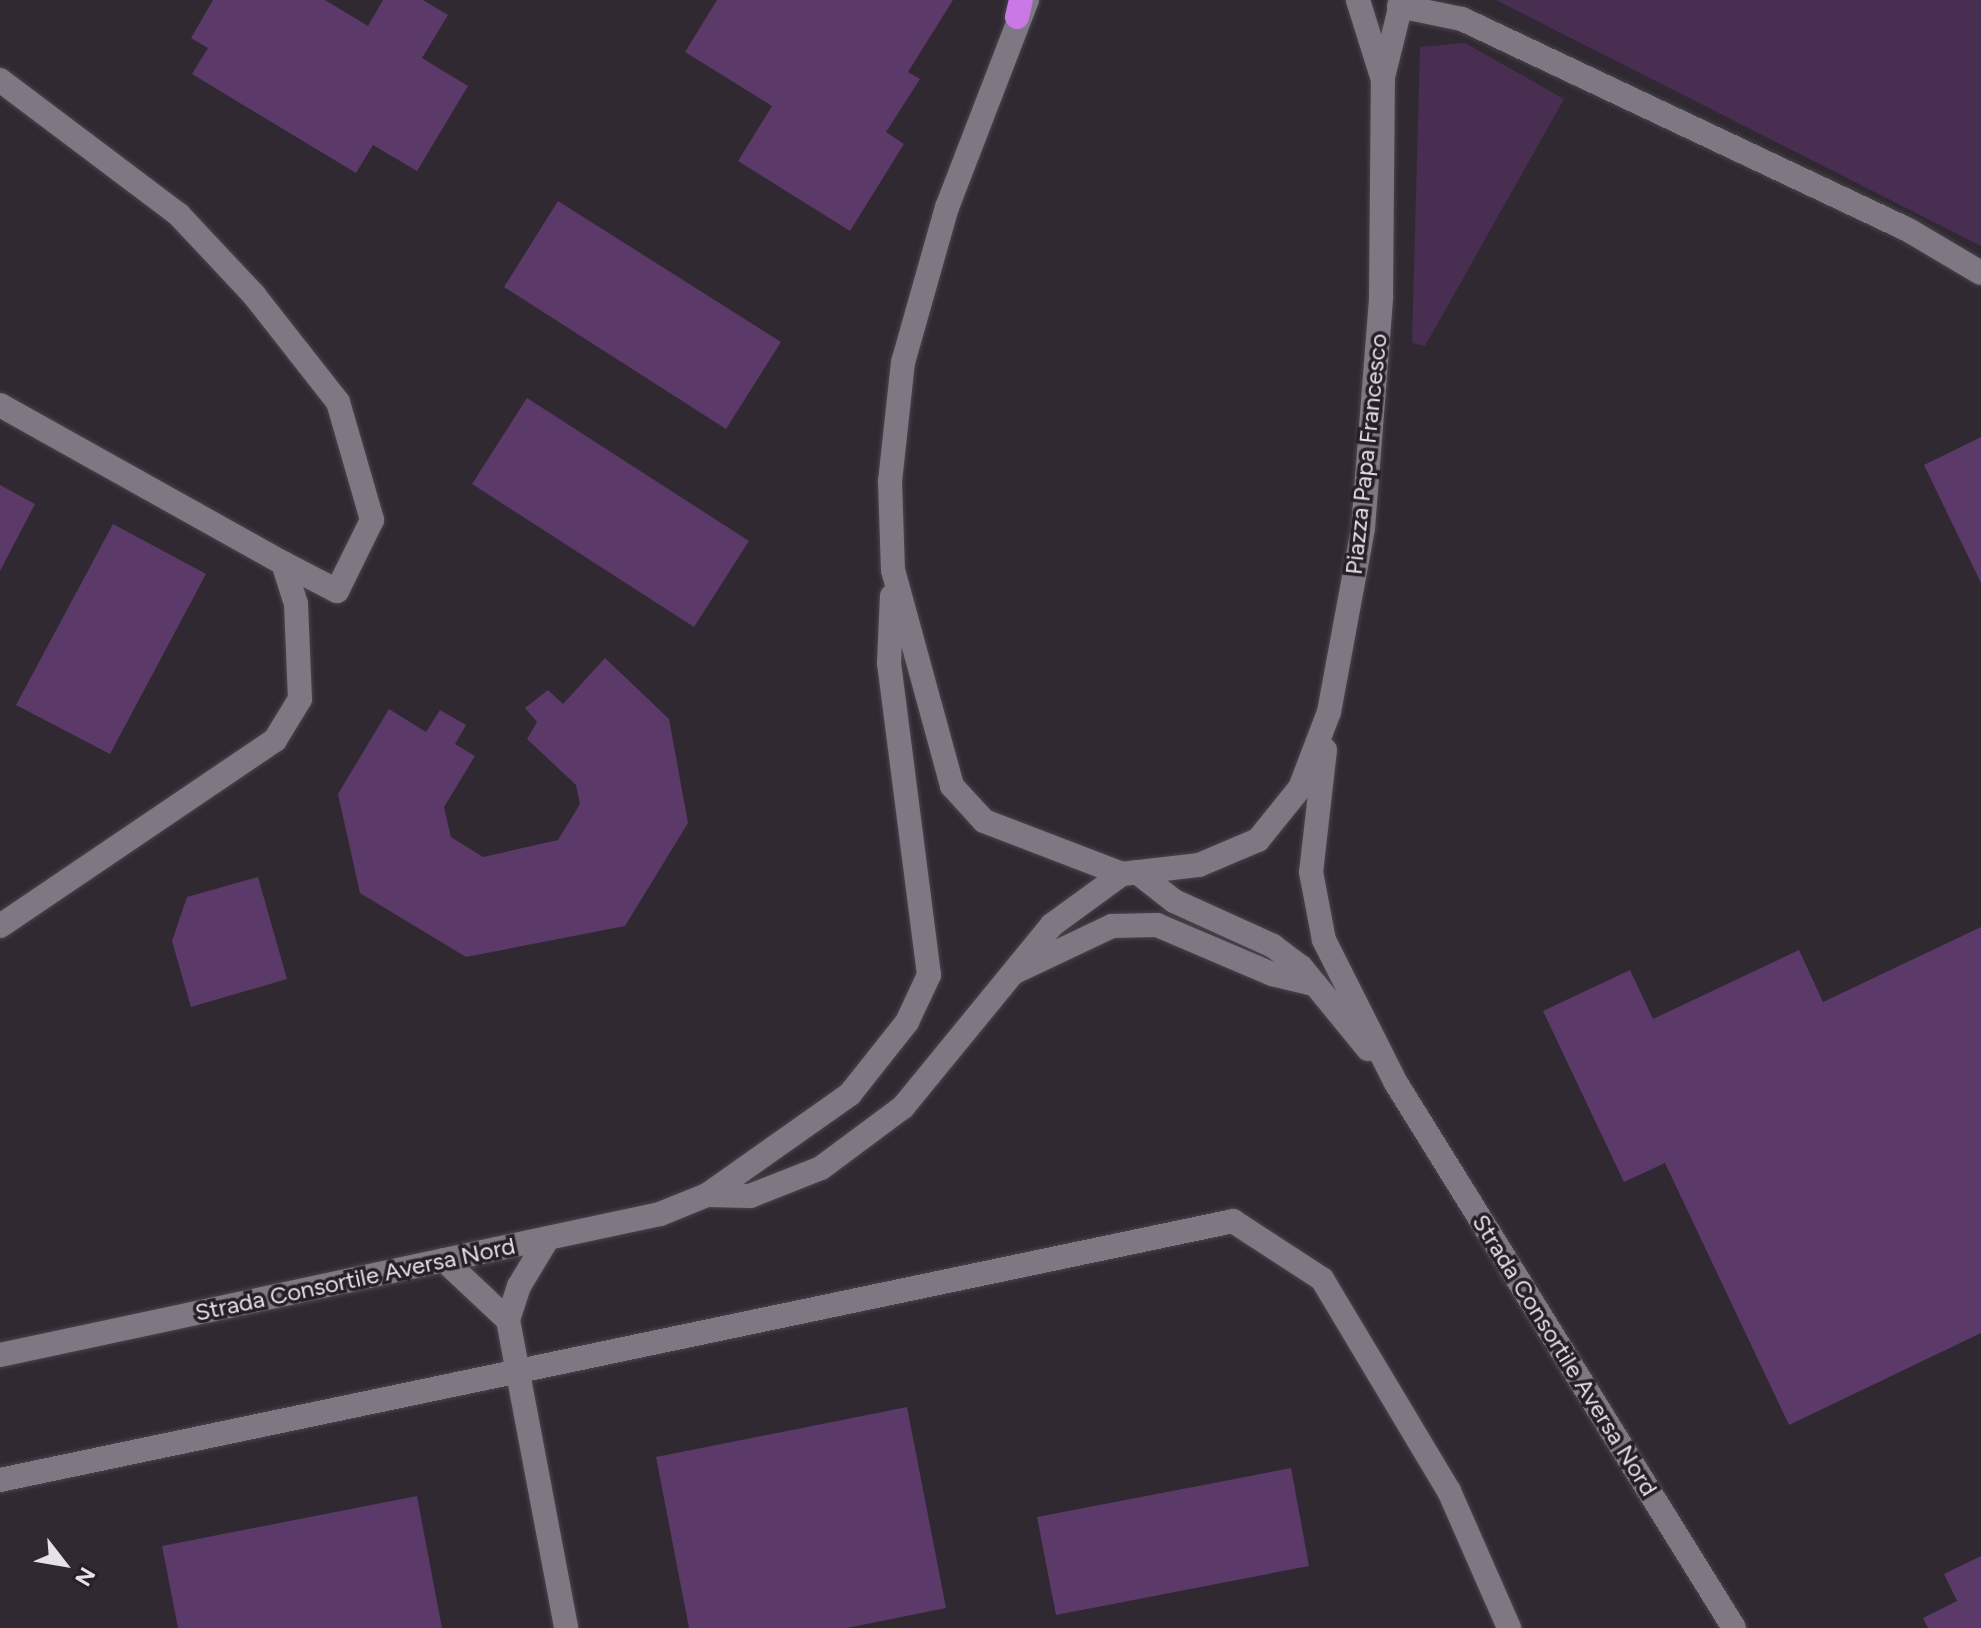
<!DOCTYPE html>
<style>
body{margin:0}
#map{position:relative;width:1981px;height:1628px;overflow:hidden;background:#302932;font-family:Figtree,sans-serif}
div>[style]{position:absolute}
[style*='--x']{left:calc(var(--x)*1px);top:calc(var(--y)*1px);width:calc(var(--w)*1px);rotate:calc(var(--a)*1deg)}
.green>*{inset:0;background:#482e51}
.building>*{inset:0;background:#5b3968}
.roads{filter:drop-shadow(0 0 2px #49444b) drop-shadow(0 0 2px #49444b)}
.minor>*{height:24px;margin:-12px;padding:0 12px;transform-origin:12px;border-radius:12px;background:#7f7782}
.highway>*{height:24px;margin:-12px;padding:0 12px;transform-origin:12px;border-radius:12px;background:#c979e5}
span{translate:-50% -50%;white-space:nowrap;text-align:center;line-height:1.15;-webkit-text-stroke:7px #261f28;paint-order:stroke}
.street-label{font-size:24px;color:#e6e1e7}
.north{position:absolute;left:24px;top:1524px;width:80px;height:80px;-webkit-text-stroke:6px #261f28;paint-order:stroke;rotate:121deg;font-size:22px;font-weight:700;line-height:32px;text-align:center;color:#e6e1e7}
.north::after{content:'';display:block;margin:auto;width:28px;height:36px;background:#e6e1e7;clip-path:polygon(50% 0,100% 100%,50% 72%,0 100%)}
</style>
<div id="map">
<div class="green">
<i style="clip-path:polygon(1496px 0,1981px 0,1981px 246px)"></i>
<i style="clip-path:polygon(1465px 43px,1564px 99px,1425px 346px,1412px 343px,1420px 47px)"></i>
</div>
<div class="building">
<i style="clip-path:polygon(213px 0,325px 0,368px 26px,383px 0,423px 0,448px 15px,422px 58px,468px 86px,417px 171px,373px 145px,356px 173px,192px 74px,208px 48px,191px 38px)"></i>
<i style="clip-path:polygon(717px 0,953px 0,908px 72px,920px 79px,886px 132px,904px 144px,850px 231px,738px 161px,772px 106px,685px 52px)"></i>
<i style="clip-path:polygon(558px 201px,781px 342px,726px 429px,504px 287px)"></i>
<i style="clip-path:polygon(527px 398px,749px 541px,694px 627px,472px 484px)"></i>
<i style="clip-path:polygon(1981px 437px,1981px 583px,1924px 465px)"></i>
<i style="clip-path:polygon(0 485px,35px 504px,0 571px)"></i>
<i style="clip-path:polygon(113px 524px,206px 574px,110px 754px,16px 705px)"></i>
<i style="clip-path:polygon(605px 658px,669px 719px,688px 823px,625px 926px,466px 957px,360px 893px,338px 794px,389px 709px,426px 732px,440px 710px,466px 725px,455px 744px,475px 756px,444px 807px,451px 837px,483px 857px,558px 840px,580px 804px,576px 785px,527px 739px,537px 722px,525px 708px,548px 690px,563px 704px)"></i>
<i style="clip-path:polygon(258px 877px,287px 979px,191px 1007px,172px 941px,187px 897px)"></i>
<i style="clip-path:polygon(1981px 927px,1981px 1333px,1789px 1425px,1665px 1163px,1624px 1182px,1543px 1011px,1630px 970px,1653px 1019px,1799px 950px,1823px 1002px)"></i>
<i style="clip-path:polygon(907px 1407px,946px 1608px,847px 1628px,689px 1628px,656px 1457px)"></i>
<i style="clip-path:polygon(1291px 1468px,1309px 1566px,1056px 1615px,1037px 1517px)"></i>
<i style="clip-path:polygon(417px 1496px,442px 1628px,178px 1628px,162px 1546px)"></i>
<i style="clip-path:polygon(1981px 1556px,1981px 1628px,1928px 1628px,1923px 1618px,1957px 1601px,1944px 1574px)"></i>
</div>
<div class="roads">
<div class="minor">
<i style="--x:1027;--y:0;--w:222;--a:111.1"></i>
<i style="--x:947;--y:207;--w:161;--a:105.8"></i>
<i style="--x:903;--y:362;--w:120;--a:96.2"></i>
<i style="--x:890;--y:481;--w:89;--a:88.1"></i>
<i style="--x:893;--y:570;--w:224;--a:74.7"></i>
<i style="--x:952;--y:786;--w:47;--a:47.6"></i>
<i style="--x:984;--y:821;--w:148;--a:21"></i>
<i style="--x:1122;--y:874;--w:78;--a:-6.7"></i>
<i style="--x:1199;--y:865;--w:64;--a:-23"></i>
<i style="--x:1258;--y:840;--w:67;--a:-51.1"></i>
<i style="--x:1300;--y:788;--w:81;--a:-69.1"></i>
<i style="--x:1329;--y:712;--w:187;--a:-79.5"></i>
<i style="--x:1363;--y:528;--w:232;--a:-85.5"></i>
<i style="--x:1381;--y:297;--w:217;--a:-89.5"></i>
<i style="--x:1383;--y:80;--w:84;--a:-107.4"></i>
<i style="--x:1399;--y:6;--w:64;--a:11.7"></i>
<i style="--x:1462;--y:19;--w:496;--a:25.3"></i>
<i style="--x:1910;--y:231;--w:82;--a:30.6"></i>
<i style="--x:1384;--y:73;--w:75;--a:-76.1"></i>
<i style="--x:0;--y:80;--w:224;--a:37"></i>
<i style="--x:179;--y:215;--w:110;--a:46.8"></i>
<i style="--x:254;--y:295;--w:136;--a:51.9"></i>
<i style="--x:338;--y:402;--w:123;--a:73.9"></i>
<i style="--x:372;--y:520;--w:79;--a:116.2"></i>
<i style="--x:337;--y:591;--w:61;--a:-152.6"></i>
<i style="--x:0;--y:405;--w:324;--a:29.2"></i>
<i style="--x:283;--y:563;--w:43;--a:72.4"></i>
<i style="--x:296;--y:604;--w:95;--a:87.6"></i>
<i style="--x:300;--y:699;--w:48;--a:121.4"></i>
<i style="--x:275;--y:740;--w:332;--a:145.9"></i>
<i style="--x:1325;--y:750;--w:123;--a:96.5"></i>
<i style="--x:1311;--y:872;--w:69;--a:79.2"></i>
<i style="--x:1324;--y:940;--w:160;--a:63.3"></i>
<i style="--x:1396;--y:1083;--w:641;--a:58.19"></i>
<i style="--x:1137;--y:872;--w:47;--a:38.1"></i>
<i style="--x:1174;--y:901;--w:109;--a:24.4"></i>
<i style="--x:1273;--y:946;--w:35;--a:37"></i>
<i style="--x:1301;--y:967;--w:106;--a:50.7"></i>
<i style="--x:1015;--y:972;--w:107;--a:-25.4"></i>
<i style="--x:1112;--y:926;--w:45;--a:-1.3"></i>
<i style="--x:1157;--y:925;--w:125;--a:23.1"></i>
<i style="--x:1272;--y:974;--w:43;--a:13.4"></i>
<i style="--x:707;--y:1195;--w:43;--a:1.3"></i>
<i style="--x:750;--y:1196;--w:76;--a:-21.5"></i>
<i style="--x:821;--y:1168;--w:102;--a:-36.6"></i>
<i style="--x:903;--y:1107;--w:235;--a:-50.7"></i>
<i style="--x:1052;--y:925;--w:87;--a:-36.1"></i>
<i style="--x:548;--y:1238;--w:56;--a:121.1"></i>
<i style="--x:519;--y:1286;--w:36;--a:108"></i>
<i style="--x:508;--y:1320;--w:313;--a:79.3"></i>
<i style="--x:444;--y:1260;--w:88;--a:43.2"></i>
<i style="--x:0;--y:1355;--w:675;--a:-12.06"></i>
<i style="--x:660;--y:1214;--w:51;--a:-22"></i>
<i style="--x:707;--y:1195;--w:175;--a:-35.2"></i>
<i style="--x:850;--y:1094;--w:92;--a:-51.6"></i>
<i style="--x:907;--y:1022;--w:52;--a:-64.9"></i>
<i style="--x:929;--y:975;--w:314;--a:-97.3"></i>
<i style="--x:889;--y:664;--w:68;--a:-87.5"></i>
<i style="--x:0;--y:1480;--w:1260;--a:-11.86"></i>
<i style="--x:1233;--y:1221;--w:106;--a:33.1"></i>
<i style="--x:1322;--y:1279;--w:247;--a:59.1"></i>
<i style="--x:1449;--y:1491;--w:150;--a:66.3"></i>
</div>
<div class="highway">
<i style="--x:1017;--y:17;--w:17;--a:-77"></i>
</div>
</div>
<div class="street-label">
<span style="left:1366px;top:454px;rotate:-84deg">Piazza Papa Francesco</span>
<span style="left:355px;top:1279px;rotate:-12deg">Strada Consortile Aversa Nord</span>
<span style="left:1565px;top:1355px;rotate:58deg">Strada Consortile Aversa Nord</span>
</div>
<div class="north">N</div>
</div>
